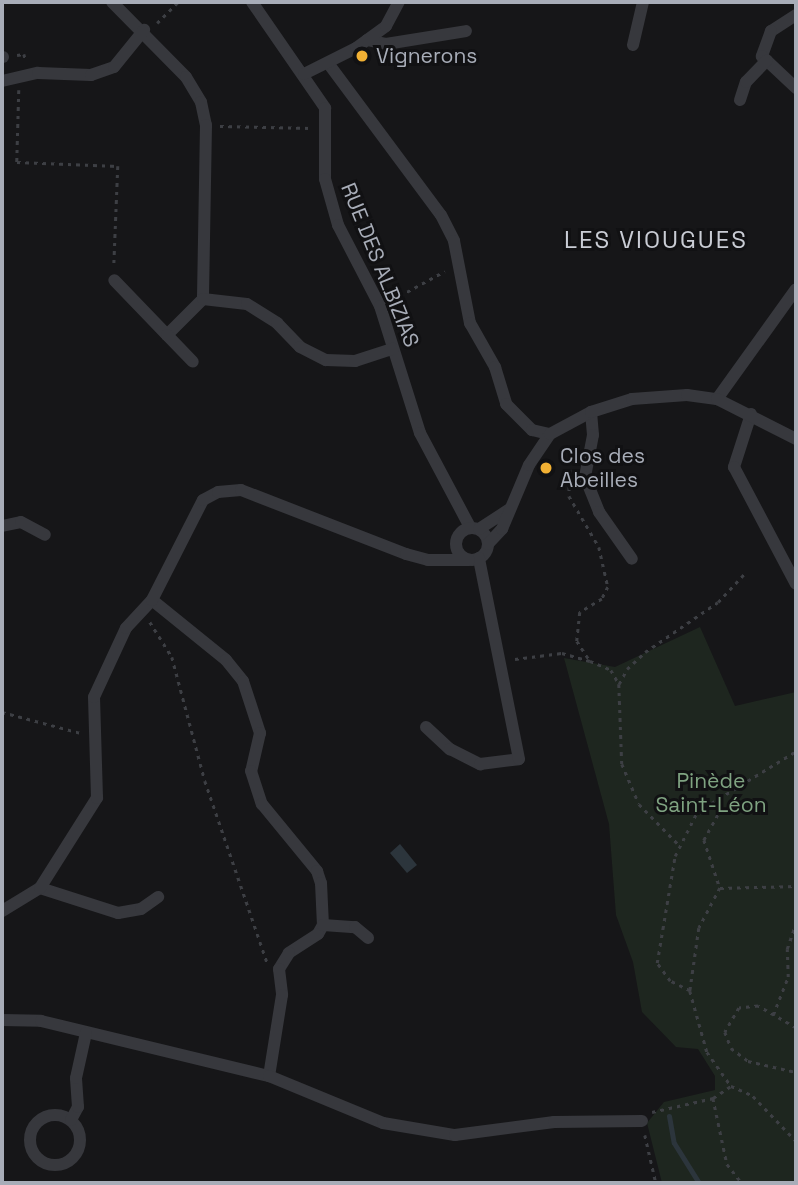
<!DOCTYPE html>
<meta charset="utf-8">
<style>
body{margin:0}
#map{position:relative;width:798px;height:1185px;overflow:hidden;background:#161618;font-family:"Space Grotesk",sans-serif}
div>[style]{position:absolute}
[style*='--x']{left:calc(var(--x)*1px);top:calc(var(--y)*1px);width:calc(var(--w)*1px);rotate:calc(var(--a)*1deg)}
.green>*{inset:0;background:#1e261f}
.water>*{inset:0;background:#2c353c}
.stream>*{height:5px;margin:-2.5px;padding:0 2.5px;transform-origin:2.5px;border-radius:2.5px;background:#2c353c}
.path>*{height:2.5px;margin-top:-1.25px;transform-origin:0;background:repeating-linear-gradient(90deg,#3d3f44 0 3.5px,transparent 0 8.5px)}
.street>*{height:12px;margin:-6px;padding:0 6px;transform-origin:6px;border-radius:6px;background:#37383d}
.street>.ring{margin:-6px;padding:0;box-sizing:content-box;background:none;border:12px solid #37383d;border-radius:50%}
.dots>*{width:19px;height:19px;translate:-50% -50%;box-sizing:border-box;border:4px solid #111113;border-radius:50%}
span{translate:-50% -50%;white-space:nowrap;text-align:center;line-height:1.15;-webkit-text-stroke:6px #111113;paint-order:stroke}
.poi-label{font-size:21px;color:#a8adb8}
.left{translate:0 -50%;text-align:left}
.street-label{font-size:21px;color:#a8adb8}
.park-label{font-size:21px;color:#7fa381}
.quarter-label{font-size:24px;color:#c9ccd4;letter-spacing:2px}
.frame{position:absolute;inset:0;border:4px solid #a8adb8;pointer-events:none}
</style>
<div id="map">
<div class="green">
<i style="clip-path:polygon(700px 627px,735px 706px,796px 692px,796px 1183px,662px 1183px,647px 1123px,664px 1102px,715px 1090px,715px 1076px,698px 1049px,676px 1047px,642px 1012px,633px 962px,616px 915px,609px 824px,564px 658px,615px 667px)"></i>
</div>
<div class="water">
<i style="clip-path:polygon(400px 844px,417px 865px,407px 873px,390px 853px)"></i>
</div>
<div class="stream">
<i style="--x:669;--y:1116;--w:27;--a:80"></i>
<i style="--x:674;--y:1143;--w:47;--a:58"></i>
</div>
<div class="path">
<i style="--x:157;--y:23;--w:30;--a:-45"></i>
<i style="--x:17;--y:55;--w:7;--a:-8"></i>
<i style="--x:24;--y:54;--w:7;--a:74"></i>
<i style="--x:19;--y:90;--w:72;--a:91.6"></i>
<i style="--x:17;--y:162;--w:101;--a:2.3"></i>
<i style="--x:118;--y:166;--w:100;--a:92.3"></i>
<i style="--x:220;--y:126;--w:91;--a:1.3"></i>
<i style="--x:392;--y:300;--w:60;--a:-28.7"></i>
<i style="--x:570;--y:470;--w:26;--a:92"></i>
<i style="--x:569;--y:496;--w:59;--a:59.5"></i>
<i style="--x:599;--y:547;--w:41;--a:77.3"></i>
<i style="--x:608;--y:587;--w:13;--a:117"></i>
<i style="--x:602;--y:599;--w:26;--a:149"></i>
<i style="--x:580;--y:612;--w:29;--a:96"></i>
<i style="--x:577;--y:641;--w:24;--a:57"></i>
<i style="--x:590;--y:661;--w:23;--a:23"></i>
<i style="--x:611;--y:670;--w:16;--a:60"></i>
<i style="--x:619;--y:684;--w:17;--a:-62"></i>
<i style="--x:627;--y:669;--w:25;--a:-43"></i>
<i style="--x:645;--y:652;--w:88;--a:-34.4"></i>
<i style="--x:718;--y:602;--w:42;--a:-46.9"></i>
<i style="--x:150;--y:622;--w:41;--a:57.8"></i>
<i style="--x:172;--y:657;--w:128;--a:75.1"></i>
<i style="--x:205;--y:781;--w:191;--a:71.1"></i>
<i style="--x:515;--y:659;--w:47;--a:-7.3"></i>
<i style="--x:562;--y:653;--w:29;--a:16"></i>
<i style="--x:619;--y:684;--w:80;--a:87.9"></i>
<i style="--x:622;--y:764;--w:43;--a:67"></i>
<i style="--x:639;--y:804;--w:59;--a:45.7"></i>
<i style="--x:2;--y:712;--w:82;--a:14.9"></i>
<i style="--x:718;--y:815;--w:29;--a:119"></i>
<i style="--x:704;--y:840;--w:51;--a:71.6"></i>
<i style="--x:720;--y:888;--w:45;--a:117.7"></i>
<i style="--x:699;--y:928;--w:64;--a:98.1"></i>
<i style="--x:690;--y:991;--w:63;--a:74.4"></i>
<i style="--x:707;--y:1052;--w:42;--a:54.8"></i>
<i style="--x:720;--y:888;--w:76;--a:-1.5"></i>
<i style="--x:690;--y:991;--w:22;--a:-153"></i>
<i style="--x:670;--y:981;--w:22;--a:-126"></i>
<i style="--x:657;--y:963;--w:109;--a:-80.5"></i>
<i style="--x:675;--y:856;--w:49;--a:-63.4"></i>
<i style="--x:697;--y:812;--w:116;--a:-31.6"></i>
<i style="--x:773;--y:1015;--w:41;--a:-68.5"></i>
<i style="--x:788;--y:977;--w:28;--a:-92"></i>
<i style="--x:787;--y:949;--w:28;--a:-71"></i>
<i style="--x:796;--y:1028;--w:44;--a:-149.9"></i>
<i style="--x:758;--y:1006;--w:19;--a:174"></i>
<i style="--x:739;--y:1008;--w:28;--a:120"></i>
<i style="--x:725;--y:1032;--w:17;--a:69"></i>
<i style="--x:731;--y:1048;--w:21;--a:37"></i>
<i style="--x:748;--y:1061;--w:49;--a:12.9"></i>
<i style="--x:731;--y:1086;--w:24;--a:24"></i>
<i style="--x:753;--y:1096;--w:62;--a:46.3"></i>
<i style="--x:713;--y:1098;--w:67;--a:78"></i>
<i style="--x:727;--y:1164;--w:24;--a:52"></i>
<i style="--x:652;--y:1112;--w:63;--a:-12.9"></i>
<i style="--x:713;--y:1098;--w:22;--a:-34"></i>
<i style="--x:645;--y:1135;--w:49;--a:77.1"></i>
</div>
<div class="street">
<i style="--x:112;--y:2;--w:105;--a:45.4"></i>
<i style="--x:186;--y:77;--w:29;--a:59"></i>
<i style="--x:201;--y:102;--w:24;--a:78"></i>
<i style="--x:206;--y:125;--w:174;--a:91"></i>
<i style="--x:203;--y:299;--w:51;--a:135"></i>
<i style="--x:167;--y:335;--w:76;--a:-133.9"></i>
<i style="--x:252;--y:2;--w:129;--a:55.4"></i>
<i style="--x:325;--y:108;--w:71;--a:90"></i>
<i style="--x:325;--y:179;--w:48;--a:74.2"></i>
<i style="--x:338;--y:225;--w:91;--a:62.6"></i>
<i style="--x:380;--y:306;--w:133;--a:72.5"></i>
<i style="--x:420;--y:433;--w:106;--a:62"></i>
<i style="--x:796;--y:15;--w:30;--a:147"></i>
<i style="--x:771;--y:31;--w:27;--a:110"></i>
<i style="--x:762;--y:56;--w:47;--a:43.3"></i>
<i style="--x:367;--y:40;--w:19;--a:12"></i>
<i style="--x:386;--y:44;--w:81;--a:-9.2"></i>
<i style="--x:633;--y:45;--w:44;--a:-76.9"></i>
<i style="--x:2;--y:57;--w:1;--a:0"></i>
<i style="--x:328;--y:63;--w:189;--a:53.4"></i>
<i style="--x:441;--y:215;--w:29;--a:63"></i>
<i style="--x:454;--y:241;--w:84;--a:79"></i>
<i style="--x:470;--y:323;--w:51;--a:60.4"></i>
<i style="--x:495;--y:367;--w:39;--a:73"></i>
<i style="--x:506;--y:404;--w:37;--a:45"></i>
<i style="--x:532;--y:430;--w:18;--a:13"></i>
<i style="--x:304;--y:74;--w:58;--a:-26.6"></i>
<i style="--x:356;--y:48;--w:37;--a:-36"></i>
<i style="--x:386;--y:26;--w:27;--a:-62"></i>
<i style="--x:2;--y:81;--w:37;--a:-13"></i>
<i style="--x:38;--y:73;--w:53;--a:2.2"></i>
<i style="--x:91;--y:75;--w:24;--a:-19"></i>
<i style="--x:114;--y:67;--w:48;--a:-51"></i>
<i style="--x:740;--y:100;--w:19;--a:-72"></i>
<i style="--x:746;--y:82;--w:30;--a:-46"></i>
<i style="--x:203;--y:299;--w:44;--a:6.5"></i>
<i style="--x:247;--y:304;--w:36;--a:32"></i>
<i style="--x:277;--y:323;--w:33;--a:46"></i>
<i style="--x:300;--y:347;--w:29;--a:27"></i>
<i style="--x:326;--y:360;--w:29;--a:2"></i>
<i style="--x:355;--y:361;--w:40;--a:-18"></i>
<i style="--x:167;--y:335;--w:37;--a:46"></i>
<i style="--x:717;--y:399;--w:135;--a:-54.3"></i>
<i style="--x:591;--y:412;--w:23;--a:85"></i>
<i style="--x:593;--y:435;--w:43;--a:100.8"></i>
<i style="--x:585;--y:477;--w:38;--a:68"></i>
<i style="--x:599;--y:512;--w:57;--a:54.9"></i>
<i style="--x:751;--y:414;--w:56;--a:107.8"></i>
<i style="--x:734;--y:467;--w:132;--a:62.1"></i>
<i style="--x:2;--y:526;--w:19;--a:-12"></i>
<i style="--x:21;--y:522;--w:27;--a:28"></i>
<i class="ring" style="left:456px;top:528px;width:20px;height:20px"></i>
<i style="--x:479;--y:529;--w:37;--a:-33"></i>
<i style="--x:488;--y:544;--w:21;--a:-47"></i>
<i style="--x:502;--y:529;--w:69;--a:-67.1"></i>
<i style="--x:529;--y:465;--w:37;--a:-56"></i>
<i style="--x:550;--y:434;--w:47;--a:-28.2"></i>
<i style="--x:591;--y:412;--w:43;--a:-17.6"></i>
<i style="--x:632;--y:399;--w:55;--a:-4.2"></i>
<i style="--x:687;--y:395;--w:30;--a:8"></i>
<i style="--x:717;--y:399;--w:89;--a:26.9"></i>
<i style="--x:152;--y:600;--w:95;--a:39"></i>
<i style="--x:226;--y:660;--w:27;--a:51"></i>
<i style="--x:243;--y:681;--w:55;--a:71.9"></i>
<i style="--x:260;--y:733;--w:39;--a:103"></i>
<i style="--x:251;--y:771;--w:35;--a:72"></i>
<i style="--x:262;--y:804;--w:87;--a:50.6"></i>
<i style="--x:317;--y:871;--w:13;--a:72"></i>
<i style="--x:321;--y:883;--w:42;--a:87.3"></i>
<i style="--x:323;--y:925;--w:10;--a:119"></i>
<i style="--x:318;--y:934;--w:35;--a:147"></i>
<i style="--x:289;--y:953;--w:19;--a:122"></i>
<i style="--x:279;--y:969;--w:26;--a:83"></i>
<i style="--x:282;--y:995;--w:82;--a:99.1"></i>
<i style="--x:426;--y:727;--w:33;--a:43"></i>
<i style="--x:450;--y:749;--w:34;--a:27"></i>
<i style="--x:480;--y:764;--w:39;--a:-7"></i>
<i style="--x:519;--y:759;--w:205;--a:-101.3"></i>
<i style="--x:40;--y:888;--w:82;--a:17.8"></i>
<i style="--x:118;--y:913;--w:23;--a:-10"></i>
<i style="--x:141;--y:909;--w:21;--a:-35"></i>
<i style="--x:2;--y:911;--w:44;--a:-31.2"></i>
<i style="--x:40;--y:888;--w:107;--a:-57.7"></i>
<i style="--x:97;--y:798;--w:101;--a:-91.7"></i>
<i style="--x:94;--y:697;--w:76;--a:-65.1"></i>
<i style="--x:126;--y:628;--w:38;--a:-47"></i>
<i style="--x:152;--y:600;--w:112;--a:-63"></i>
<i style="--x:203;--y:500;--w:17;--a:-28"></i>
<i style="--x:218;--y:492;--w:23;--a:-5"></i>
<i style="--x:241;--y:490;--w:177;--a:21.2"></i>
<i style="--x:406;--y:554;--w:23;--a:15"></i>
<i style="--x:428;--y:560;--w:41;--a:0"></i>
<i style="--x:323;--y:925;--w:32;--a:4"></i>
<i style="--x:355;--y:927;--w:17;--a:40"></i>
<i style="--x:2;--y:1020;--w:39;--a:1"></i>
<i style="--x:41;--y:1021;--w:235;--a:13.6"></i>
<i style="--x:269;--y:1076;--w:123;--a:22.4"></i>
<i style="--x:383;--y:1123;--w:73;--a:9.5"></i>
<i style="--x:455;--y:1135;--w:100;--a:-7.5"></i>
<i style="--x:554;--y:1122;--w:88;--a:-0.7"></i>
<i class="ring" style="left:30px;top:1115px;width:38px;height:38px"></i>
<i style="--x:71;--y:1120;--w:15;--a:-62"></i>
<i style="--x:78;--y:1107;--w:29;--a:-94"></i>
<i style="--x:76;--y:1078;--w:46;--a:-77.5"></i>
</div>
<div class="dots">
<i style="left:362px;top:56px;background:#f2b134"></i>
<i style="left:546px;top:468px;background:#f2b134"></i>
</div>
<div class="poi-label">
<span class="left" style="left:376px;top:56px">Vignerons</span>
<span class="left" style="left:560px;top:468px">Clos des<br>Abeilles</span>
</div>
<div class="street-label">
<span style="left:380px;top:265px;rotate:68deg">RUE DES ALBIZIAS</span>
</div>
<div class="park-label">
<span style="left:711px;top:793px">Pinède<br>Saint-Léon</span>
</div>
<div class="quarter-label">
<span style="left:656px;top:240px">LES VIOUGUES</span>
</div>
<div class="frame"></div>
</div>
